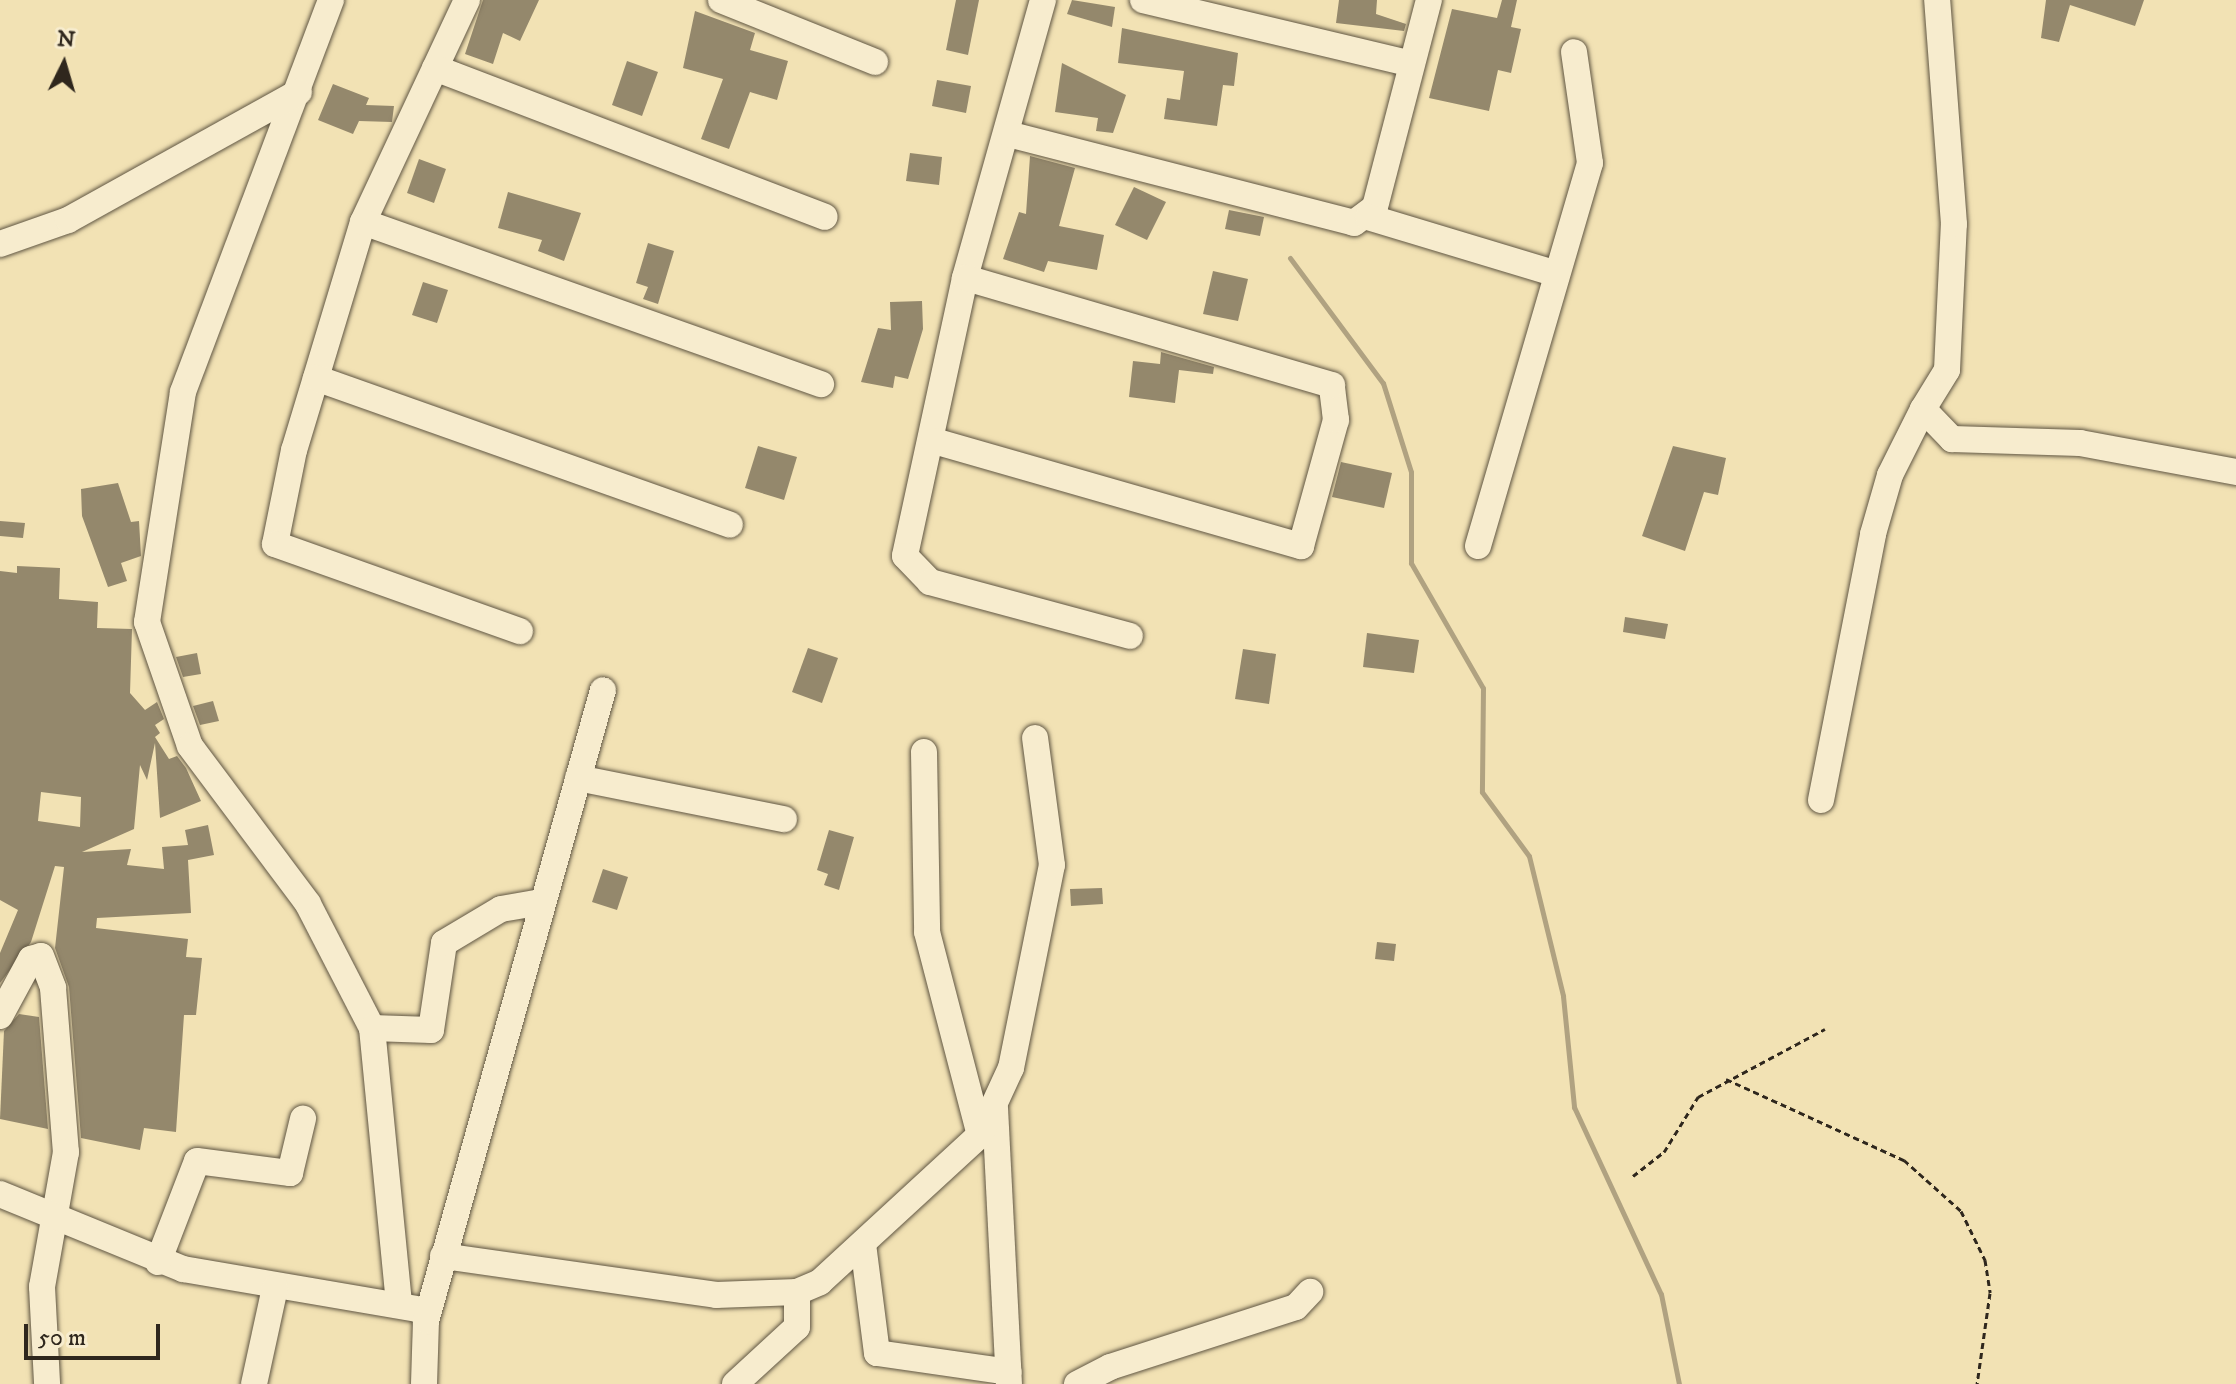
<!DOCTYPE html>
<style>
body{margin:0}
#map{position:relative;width:2236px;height:1384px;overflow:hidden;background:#f2e2b4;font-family:"IM FELL DW Pica",serif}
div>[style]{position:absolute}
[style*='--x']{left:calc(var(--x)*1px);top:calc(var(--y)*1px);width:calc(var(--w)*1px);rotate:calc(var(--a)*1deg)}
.stream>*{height:5px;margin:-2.5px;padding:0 2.5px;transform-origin:2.5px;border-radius:2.5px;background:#b0a281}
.building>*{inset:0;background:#94886c}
.path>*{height:3px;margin-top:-1.5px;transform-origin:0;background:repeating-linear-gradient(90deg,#2f271d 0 6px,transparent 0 10px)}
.roads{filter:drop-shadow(0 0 2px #605643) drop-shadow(0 0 2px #605643)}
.minor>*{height:26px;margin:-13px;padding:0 13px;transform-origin:13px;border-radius:13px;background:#f7ecce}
span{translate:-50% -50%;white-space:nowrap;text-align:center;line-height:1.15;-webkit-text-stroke:8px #f7ecce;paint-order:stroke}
.north{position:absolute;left:24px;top:24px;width:80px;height:80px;-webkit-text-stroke:6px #f7ecce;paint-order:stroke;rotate:5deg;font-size:22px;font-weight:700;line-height:32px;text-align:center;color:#2f271d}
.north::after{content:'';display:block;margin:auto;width:28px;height:36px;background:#2f271d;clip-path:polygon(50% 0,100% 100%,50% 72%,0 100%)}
.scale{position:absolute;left:24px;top:1324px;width:136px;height:36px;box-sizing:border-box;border:4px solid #2f271d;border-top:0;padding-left:10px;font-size:24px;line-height:28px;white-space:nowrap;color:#2f271d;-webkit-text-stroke:6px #f7ecce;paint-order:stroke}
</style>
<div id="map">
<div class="stream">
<i style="--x:1290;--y:258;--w:156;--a:53.4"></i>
<i style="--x:1383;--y:383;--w:93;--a:72.5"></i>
<i style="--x:1411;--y:472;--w:91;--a:90"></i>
<i style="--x:1411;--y:563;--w:144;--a:60.1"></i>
<i style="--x:1483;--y:688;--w:104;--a:90.6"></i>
<i style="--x:1482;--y:792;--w:79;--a:53.7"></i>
<i style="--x:1529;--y:856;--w:144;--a:76.3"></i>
<i style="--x:1563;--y:996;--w:112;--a:84.3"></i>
<i style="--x:1574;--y:1107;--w:206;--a:65.1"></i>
<i style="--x:1661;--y:1294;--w:92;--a:78.7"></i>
</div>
<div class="building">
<i style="clip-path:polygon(483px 0,539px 0,520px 41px,503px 33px,493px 64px,465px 54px)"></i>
<i style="clip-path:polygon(956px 0,979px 0,968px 55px,946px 50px)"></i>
<i style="clip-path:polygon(1072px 0,1115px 7px,1112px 27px,1067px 14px)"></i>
<i style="clip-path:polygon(1339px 0,1377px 0,1376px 14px,1406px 24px,1404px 31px,1336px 23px)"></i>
<i style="clip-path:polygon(1502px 0,1517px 0,1511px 27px,1521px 29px,1511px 73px,1498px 70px,1489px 111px,1429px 98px,1452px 9px,1497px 18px)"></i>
<i style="clip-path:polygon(2046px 0,2144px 0,2135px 26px,2070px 5px,2059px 42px,2041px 38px)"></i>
<i style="clip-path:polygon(695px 11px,755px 33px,750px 50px,788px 61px,777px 100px,750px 92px,729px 149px,701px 139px,723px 79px,683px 68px)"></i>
<i style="clip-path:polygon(1122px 28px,1238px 53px,1234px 86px,1223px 85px,1217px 126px,1164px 119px,1167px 98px,1180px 100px,1184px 71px,1118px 63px)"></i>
<i style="clip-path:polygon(627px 61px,658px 72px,642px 116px,612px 105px)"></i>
<i style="clip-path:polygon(1062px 63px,1126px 95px,1113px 133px,1096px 131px,1098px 118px,1055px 112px)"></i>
<i style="clip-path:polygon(937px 80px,971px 86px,966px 113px,932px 106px)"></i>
<i style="clip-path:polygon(333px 84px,369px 98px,366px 105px,394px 106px,392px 122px,359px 121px,353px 134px,318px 120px)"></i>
<i style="clip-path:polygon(910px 153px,942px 157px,939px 185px,906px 181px)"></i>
<i style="clip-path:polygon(1030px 156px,1075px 168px,1059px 226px,1104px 235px,1097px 270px,1048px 261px,1044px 272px,1003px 259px,1019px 212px,1026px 214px)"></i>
<i style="clip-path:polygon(419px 159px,446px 169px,434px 203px,407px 193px)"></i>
<i style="clip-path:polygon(1134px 187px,1166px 202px,1147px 240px,1115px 225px)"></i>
<i style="clip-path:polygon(508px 192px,581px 213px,564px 261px,538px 251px,542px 240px,498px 228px)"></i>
<i style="clip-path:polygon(1229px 210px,1264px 217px,1260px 236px,1225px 229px)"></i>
<i style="clip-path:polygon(648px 243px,674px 251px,658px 304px,643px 299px,648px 287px,636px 283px)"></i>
<i style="clip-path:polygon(1213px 271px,1248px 279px,1238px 321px,1203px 314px)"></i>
<i style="clip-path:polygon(423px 282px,448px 290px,437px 323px,412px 315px)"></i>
<i style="clip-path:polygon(922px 301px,923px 329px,908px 379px,895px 376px,893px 388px,861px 382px,878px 328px,891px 330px,890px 302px)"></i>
<i style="clip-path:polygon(1161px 352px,1214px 367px,1213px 374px,1179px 370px,1175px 403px,1129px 397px,1133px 361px,1160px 364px)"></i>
<i style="clip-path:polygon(758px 446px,797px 457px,784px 500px,745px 488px)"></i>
<i style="clip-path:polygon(1673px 446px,1726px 458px,1718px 495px,1704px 492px,1685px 551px,1642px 536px)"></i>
<i style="clip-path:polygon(1341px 462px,1392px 473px,1384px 508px,1332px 497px)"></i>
<i style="clip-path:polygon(118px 483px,131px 522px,139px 521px,141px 556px,121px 563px,127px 581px,108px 587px,82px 516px,81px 489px)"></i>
<i style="clip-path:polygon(0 521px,25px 523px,23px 538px,0 536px)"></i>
<i style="clip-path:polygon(evenodd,17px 566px,60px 568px,59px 599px,98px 602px,97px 628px,132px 629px,130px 693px,145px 710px,157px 702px,164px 719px,155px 725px,160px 733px,155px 737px,169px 759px,177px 756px,186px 768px,201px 801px,160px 818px,155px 743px,147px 780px,140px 765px,134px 829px,82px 852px,131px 849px,127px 865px,164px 869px,162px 847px,188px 845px,185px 830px,208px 825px,214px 855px,188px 860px,191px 913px,97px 918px,96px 928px,188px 939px,186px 957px,202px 958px,196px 1015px,184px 1015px,176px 1132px,144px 1128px,140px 1150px,81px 1138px,69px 987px,55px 948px,64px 867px,55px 866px,31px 942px,0 983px,0 953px,18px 910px,0 900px,0 571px,17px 573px,17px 566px,41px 792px,81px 797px,80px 827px,38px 821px,41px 792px)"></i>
<i style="clip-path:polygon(1625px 617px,1668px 624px,1665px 639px,1623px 632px)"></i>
<i style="clip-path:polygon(1367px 633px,1419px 640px,1414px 673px,1363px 667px)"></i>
<i style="clip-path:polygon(808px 648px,838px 658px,822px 703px,792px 692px)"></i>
<i style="clip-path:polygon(1243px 649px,1276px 654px,1269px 704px,1235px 699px)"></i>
<i style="clip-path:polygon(197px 653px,201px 674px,183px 677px,176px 657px)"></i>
<i style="clip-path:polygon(213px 701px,219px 721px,200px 725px,193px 706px)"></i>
<i style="clip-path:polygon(829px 830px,854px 837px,839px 890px,824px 885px,828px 874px,817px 870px)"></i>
<i style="clip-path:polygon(603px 869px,628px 877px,617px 910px,592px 902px)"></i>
<i style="clip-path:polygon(1102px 888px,1103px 904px,1071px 906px,1070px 889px)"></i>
<i style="clip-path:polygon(1377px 942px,1396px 944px,1394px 961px,1375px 959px)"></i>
<i style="clip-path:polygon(19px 1014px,39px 1017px,48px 1129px,0 1119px,4px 1031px)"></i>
</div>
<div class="path">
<i style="--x:1726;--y:1079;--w:196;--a:24.5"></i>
<i style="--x:1904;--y:1160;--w:76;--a:41.8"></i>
<i style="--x:1961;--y:1211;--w:55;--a:63.9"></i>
<i style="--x:1985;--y:1260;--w:33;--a:81"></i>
<i style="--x:1990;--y:1293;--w:92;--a:98.1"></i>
<i style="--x:1633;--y:1176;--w:39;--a:-38"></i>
<i style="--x:1664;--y:1152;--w:65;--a:-58.3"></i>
<i style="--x:1698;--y:1097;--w:144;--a:-28.2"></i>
</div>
<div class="roads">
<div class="minor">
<i style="--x:331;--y:0;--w:419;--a:110.7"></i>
<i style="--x:183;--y:392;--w:233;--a:98.9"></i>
<i style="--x:147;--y:622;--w:131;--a:70.9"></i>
<i style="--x:190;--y:746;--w:197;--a:53.2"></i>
<i style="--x:308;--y:904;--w:140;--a:62.7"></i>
<i style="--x:372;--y:1028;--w:275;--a:84.4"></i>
<i style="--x:467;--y:0;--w:245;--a:115.1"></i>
<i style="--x:363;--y:222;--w:238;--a:106.8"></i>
<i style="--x:294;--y:450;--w:96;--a:101.4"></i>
<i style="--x:275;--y:544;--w:260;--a:19.6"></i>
<i style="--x:721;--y:0;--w:166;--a:21.9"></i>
<i style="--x:1043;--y:0;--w:289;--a:105.7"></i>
<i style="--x:965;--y:278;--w:284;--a:102.2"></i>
<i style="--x:905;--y:556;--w:36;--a:46"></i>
<i style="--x:930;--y:582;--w:207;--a:15.1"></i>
<i style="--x:1143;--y:0;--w:276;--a:13.4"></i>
<i style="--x:435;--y:68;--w:417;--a:20.9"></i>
<i style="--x:1008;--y:134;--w:357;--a:14.4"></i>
<i style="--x:1354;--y:223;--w:26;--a:-37"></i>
<i style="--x:1375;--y:207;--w:214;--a:-75.4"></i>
<i style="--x:1368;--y:217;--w:193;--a:16.8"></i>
<i style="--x:363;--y:222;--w:486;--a:19.5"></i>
<i style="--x:0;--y:244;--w:72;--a:-19.4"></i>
<i style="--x:68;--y:220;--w:264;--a:-29"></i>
<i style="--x:316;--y:378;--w:439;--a:19.5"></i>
<i style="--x:1923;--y:409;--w:46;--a:-58.4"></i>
<i style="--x:1947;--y:370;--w:146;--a:-87.3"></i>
<i style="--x:1954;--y:224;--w:225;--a:-94.3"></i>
<i style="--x:934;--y:441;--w:382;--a:16"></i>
<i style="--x:1301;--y:546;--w:131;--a:-74.5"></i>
<i style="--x:1336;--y:420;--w:35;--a:-97"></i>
<i style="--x:1332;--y:385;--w:382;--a:-163.7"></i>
<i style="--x:1478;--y:546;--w:399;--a:-73.7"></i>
<i style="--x:1590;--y:163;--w:112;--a:-98.2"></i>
<i style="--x:924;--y:752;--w:180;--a:89"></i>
<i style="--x:927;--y:932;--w:210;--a:75.4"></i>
<i style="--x:578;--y:778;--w:210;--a:11.3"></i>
<i style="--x:1821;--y:800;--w:271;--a:-78.9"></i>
<i style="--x:1873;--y:534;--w:61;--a:-73.9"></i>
<i style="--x:1890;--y:475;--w:74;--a:-63.4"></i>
<i style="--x:1923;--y:409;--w:42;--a:46"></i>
<i style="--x:1952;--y:439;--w:128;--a:1.8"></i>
<i style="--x:2080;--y:443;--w:159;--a:10.5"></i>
<i style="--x:0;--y:1016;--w:65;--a:-61.5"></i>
<i style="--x:31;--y:959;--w:10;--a:-17"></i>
<i style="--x:41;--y:956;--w:34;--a:69"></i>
<i style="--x:53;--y:988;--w:165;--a:85.5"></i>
<i style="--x:66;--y:1152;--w:137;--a:100.1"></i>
<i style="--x:42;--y:1287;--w:97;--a:87"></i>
<i style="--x:372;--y:1028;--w:59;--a:1.9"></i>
<i style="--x:431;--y:1030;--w:88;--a:-81.5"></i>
<i style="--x:444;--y:943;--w:66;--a:-30.8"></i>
<i style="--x:501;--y:909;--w:42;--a:-9.7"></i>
<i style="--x:995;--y:1108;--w:276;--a:87.1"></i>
<i style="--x:0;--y:1194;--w:198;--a:22.3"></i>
<i style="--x:183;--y:1269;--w:236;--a:9.7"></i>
<i style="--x:863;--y:1244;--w:110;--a:82.7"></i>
<i style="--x:877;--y:1353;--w:133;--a:8.2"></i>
<i style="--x:443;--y:1256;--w:276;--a:8.1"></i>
<i style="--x:716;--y:1295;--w:81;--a:-2.1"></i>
<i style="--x:797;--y:1292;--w:25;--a:-23"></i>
<i style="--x:820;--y:1282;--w:217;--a:-42.6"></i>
<i style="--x:980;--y:1135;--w:74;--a:-65.2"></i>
<i style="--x:1011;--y:1068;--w:207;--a:-78.6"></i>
<i style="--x:1052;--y:865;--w:128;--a:-97.6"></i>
<i style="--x:158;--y:1262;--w:108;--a:-68.9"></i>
<i style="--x:197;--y:1161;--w:94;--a:7.4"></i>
<i style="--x:290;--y:1173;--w:56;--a:-76.5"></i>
<i style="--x:254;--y:1384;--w:98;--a:-77.7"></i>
<i style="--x:424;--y:1384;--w:63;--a:-88.2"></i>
<i style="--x:426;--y:1321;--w:655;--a:-74.33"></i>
<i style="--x:735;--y:1384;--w:84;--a:-42.6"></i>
<i style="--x:797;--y:1327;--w:35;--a:-90"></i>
<i style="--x:1077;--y:1384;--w:37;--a:-27"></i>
<i style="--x:1110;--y:1367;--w:195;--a:-17.9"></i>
<i style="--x:1296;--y:1307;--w:21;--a:-47"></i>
</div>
</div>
<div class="north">N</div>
<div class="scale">50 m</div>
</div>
